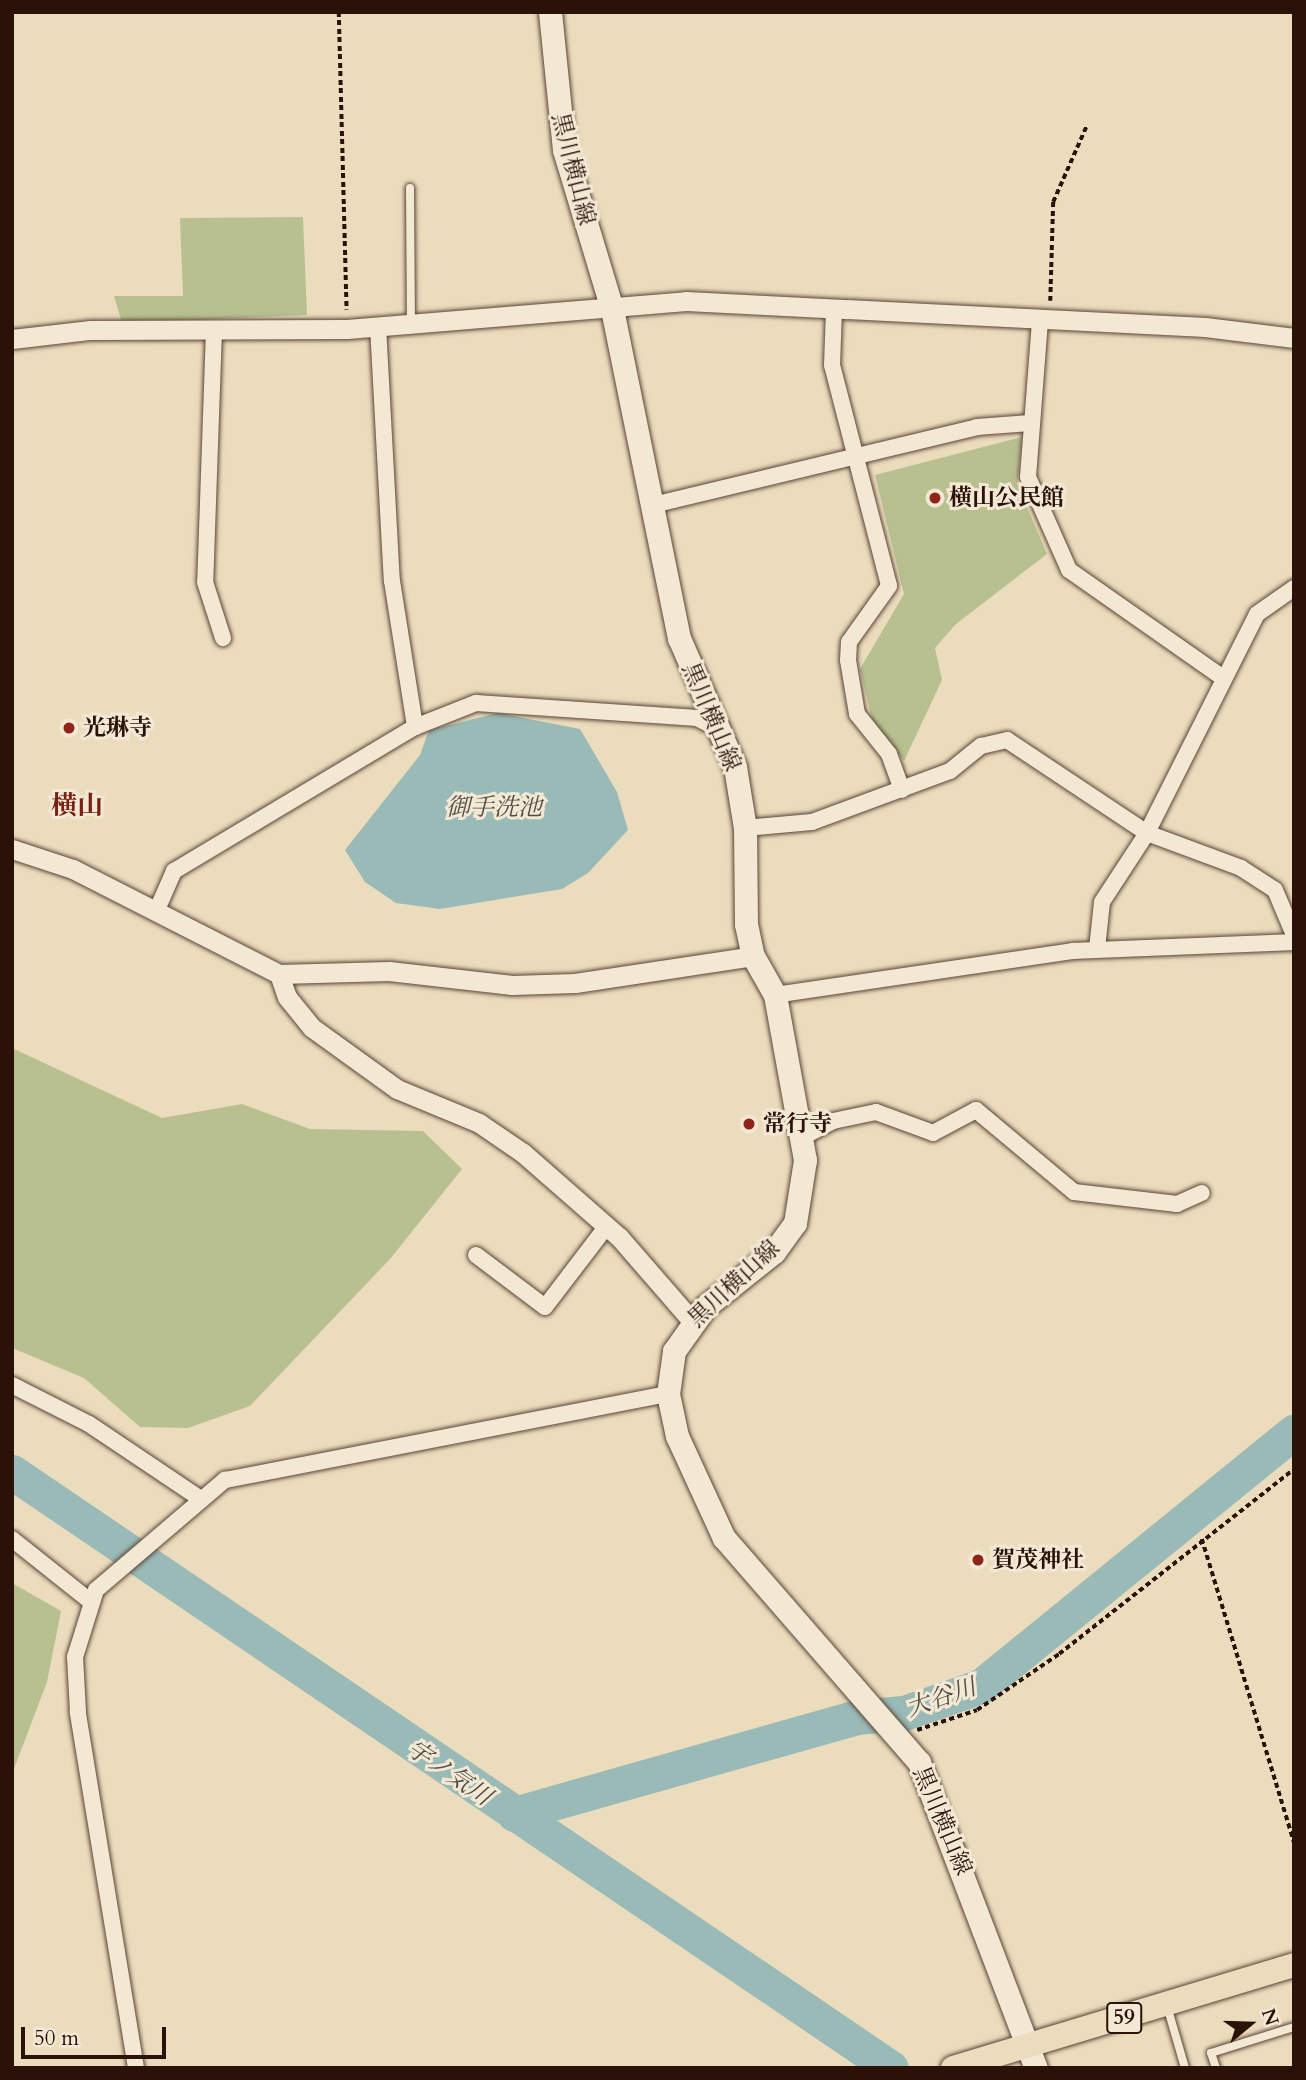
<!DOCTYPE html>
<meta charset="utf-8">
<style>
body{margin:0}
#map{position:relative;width:1306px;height:2080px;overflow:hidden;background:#ebdcbd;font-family:Cardo,"Noto Serif JP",serif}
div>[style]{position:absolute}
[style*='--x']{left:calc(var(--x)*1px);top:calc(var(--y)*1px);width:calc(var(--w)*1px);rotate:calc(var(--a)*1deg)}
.green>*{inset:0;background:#b8c090}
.water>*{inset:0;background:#99bab6}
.river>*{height:35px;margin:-17.5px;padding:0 17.5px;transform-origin:17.5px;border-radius:17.5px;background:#99bab6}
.path>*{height:3.5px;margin-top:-1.75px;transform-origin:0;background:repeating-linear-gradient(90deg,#2b1209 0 5px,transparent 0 8.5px)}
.roads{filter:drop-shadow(0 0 2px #5b4436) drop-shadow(0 0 2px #5b4436)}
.service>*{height:8px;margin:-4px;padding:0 4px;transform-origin:4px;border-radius:4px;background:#f2e8d4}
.minor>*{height:16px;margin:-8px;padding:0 8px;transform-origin:8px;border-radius:8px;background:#f2e8d4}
.tertiary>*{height:19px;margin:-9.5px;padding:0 9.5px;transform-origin:9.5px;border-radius:9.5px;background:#f2e8d4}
.secondary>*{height:23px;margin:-11.5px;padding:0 11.5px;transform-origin:11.5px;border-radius:11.5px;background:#f2e8d4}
.primary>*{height:24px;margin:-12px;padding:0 12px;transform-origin:12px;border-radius:12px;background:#ebdcbd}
.dots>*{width:19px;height:19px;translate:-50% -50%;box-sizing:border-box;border:4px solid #f2e8d4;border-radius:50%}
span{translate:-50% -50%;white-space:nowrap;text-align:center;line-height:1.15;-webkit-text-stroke:6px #f2e8d4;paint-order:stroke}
.shield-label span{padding:2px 5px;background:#f2e8d4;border:2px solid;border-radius:5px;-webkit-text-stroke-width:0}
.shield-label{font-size:21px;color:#2b1209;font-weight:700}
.street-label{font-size:23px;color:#2b1209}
.poi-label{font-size:23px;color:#2b1209;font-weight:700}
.left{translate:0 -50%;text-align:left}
.water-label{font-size:24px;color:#524d46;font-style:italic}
.quarter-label{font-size:26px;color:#7a1f14;font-weight:700}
.frame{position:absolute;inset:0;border:14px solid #2b1209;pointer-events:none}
.north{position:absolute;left:1215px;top:1989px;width:70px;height:70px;-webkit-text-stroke:5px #f2e8d4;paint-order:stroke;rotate:71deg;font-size:19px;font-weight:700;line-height:28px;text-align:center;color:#2b1209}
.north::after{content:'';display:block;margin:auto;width:24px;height:32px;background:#2b1209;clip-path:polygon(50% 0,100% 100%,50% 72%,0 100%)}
.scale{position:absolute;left:21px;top:2027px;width:145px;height:32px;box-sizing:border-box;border:4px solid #2b1209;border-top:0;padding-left:9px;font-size:21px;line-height:24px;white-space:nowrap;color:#2b1209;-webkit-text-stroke:5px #f2e8d4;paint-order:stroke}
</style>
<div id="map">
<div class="green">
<i style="clip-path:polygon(303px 217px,307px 315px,122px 323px,114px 296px,183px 296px,180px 218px)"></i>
<i style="clip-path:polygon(1022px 437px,1017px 484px,1047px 554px,956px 624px,935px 648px,942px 680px,904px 761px,872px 719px,860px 669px,904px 594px,875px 475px)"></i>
<i style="clip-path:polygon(12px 1048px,162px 1118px,242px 1104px,310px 1129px,423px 1131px,462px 1169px,390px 1259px,250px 1406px,188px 1428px,140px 1427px,84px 1378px,12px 1348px)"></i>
<i style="clip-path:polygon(12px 1583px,61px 1611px,47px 1682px,12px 1774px)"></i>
</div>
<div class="water">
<i style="clip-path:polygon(498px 713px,580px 729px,617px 792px,628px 830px,588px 873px,562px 889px,440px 909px,396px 903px,365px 882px,345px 850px,420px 755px,429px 730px)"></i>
</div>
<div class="river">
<i style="--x:12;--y:1472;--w:1062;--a:34.14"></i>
<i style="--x:514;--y:1814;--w:355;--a:-15.8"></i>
<i style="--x:856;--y:1717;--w:48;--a:-4.8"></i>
<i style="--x:904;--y:1713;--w:82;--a:-19.3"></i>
<i style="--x:981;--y:1686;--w:403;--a:-39.1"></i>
</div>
<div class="path">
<i style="--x:339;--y:12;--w:298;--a:88.5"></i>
<i style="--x:1050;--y:301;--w:99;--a:-88.3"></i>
<i style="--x:1053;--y:202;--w:84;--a:-66.2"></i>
<i style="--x:1202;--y:1539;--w:317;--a:73.1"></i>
<i style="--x:917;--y:1730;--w:63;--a:-18.4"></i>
<i style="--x:977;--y:1710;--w:99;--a:-34.3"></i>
<i style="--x:1059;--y:1654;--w:299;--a:-38.2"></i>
</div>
<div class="roads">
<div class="service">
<i style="--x:410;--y:188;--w:134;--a:89.6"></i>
<i style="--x:1167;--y:2006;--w:65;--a:73.8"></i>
<i style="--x:1216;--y:2068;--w:16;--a:-108"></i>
<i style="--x:1211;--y:2053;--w:87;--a:-17.4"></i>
</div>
<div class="minor">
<i style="--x:834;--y:309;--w:56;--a:92"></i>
<i style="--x:832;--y:365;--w:228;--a:75.5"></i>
<i style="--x:889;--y:586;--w:69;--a:125.5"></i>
<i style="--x:849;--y:642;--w:18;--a:93"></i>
<i style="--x:848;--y:660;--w:55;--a:80.5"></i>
<i style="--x:857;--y:714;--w:51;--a:51.3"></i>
<i style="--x:889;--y:754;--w:38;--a:70"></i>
<i style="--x:1040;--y:321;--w:156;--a:94.4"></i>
<i style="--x:1028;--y:477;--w:102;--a:66.2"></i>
<i style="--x:1069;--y:570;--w:188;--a:35"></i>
<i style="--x:378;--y:326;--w:255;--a:86.9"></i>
<i style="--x:392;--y:581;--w:148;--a:81"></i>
<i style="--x:214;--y:330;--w:252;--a:92"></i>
<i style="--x:205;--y:582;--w:59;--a:72.2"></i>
<i style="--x:653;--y:505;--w:333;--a:-13.5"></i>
<i style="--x:977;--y:427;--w:53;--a:-4.3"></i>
<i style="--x:1294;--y:588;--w:45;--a:144.9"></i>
<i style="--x:1257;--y:614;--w:245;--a:116.7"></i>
<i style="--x:1147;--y:833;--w:100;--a:20.4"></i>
<i style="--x:1241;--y:868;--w:40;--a:32.9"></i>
<i style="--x:1275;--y:890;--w:49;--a:67.1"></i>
<i style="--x:745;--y:828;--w:67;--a:-5.1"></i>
<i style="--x:812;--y:822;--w:147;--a:-20.3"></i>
<i style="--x:950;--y:771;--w:40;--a:-39"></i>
<i style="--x:981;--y:746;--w:27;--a:-13"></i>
<i style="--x:1007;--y:740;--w:168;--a:33.6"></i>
<i style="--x:1147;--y:833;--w:82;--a:123.1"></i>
<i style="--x:1102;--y:902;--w:47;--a:96.1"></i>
<i style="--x:156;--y:912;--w:45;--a:-66.3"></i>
<i style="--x:174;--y:871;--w:281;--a:-30.9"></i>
<i style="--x:415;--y:727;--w:66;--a:-21.5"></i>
<i style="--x:476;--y:703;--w:222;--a:3.9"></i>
<i style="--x:697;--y:718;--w:25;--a:27"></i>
<i style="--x:775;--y:995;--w:301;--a:-8.4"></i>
<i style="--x:1073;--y:951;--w:221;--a:-2.3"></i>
<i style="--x:801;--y:1138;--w:36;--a:-28"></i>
<i style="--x:833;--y:1121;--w:44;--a:-11.8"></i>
<i style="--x:876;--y:1112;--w:61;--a:20.2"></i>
<i style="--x:933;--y:1133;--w:49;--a:-28.1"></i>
<i style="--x:976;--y:1110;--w:128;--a:39.9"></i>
<i style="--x:1074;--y:1192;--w:104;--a:6.6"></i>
<i style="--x:1177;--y:1204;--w:27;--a:-24"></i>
<i style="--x:476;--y:1255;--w:86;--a:37"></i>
<i style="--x:545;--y:1307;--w:102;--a:-52.6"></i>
<i style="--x:12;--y:1385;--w:86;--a:26.9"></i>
<i style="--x:89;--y:1424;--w:133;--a:33.9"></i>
<i style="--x:12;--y:1539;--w:100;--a:38.5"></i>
<i style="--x:136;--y:2068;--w:361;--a:-99.3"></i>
<i style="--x:78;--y:1712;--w:55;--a:-93.1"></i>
<i style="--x:75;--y:1657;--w:70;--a:-72.6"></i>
<i style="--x:96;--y:1590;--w:170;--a:-40.5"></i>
<i style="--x:225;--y:1480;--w:451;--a:-11"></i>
</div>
<div class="tertiary">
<i style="--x:12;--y:339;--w:79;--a:-6.6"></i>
<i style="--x:90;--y:330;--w:257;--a:-0.2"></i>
<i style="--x:347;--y:329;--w:340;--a:-4.7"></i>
<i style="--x:686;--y:301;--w:520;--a:2.87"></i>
<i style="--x:1205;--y:327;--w:90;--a:7"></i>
<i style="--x:12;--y:849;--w:64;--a:18.2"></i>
<i style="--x:73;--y:869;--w:231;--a:27"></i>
<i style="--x:279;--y:974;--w:110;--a:-1.6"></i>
<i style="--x:389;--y:971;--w:124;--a:6.5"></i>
<i style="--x:512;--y:985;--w:63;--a:-1.8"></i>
<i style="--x:575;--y:983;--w:180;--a:-8.6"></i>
<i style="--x:279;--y:974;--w:24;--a:71"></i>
<i style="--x:287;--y:997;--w:38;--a:51"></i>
<i style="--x:311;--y:1027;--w:106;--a:35.8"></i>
<i style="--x:397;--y:1089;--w:89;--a:22.5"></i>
<i style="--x:479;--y:1123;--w:53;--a:34.3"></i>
<i style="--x:523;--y:1153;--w:128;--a:41.2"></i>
<i style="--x:619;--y:1237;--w:111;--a:49"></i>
</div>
<div class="secondary">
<i style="--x:550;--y:12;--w:139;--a:84.2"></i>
<i style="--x:564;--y:150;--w:166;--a:73.2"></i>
<i style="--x:612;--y:309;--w:336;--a:78.5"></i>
<i style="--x:679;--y:638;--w:141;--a:66.5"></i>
<i style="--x:735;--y:767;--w:62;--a:80.7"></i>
<i style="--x:745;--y:828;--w:96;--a:89.4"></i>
<i style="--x:746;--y:924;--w:33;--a:78"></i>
<i style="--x:753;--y:956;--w:45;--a:60.6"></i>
<i style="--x:775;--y:995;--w:168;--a:79.7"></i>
<i style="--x:805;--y:1160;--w:64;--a:99"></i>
<i style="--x:795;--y:1223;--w:36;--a:126"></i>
<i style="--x:774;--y:1252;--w:87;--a:141.5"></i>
<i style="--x:706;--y:1306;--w:55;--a:125.4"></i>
<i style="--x:674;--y:1351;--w:43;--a:97.9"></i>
<i style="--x:668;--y:1394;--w:43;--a:77.9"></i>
<i style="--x:677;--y:1436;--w:112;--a:65.3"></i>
<i style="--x:724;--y:1538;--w:297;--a:49"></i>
<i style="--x:919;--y:1762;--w:328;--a:69.1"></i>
</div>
<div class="primary">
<i style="--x:953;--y:2068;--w:356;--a:-16.8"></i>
</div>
</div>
<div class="dots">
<i style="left:935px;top:498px;background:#8f2418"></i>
<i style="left:69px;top:728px;background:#8f2418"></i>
<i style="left:749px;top:1124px;background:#8f2418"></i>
<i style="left:978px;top:1560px;background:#8f2418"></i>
</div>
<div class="shield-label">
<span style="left:1124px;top:2018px">59</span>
</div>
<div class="street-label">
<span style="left:573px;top:169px;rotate:76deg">黒川横山線</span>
<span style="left:711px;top:717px;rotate:67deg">黒川横山線</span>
<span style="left:734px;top:1284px;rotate:-43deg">黒川横山線</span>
<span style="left:942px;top:1821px;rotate:67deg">黒川横山線</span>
</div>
<div class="poi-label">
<span class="left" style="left:949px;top:498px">横山公民館</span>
<span class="left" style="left:83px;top:728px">光琳寺</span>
<span class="left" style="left:763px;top:1124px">常行寺</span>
<span class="left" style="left:992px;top:1560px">賀茂神社</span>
</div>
<div class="water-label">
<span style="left:494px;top:808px">御手洗池</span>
<span style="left:941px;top:1698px;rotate:-19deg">大谷川</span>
<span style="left:449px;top:1773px;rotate:34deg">宇ノ気川</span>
</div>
<div class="quarter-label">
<span style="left:77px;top:806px">横山</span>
</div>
<div class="frame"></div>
<div class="north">N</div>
<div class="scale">50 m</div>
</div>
